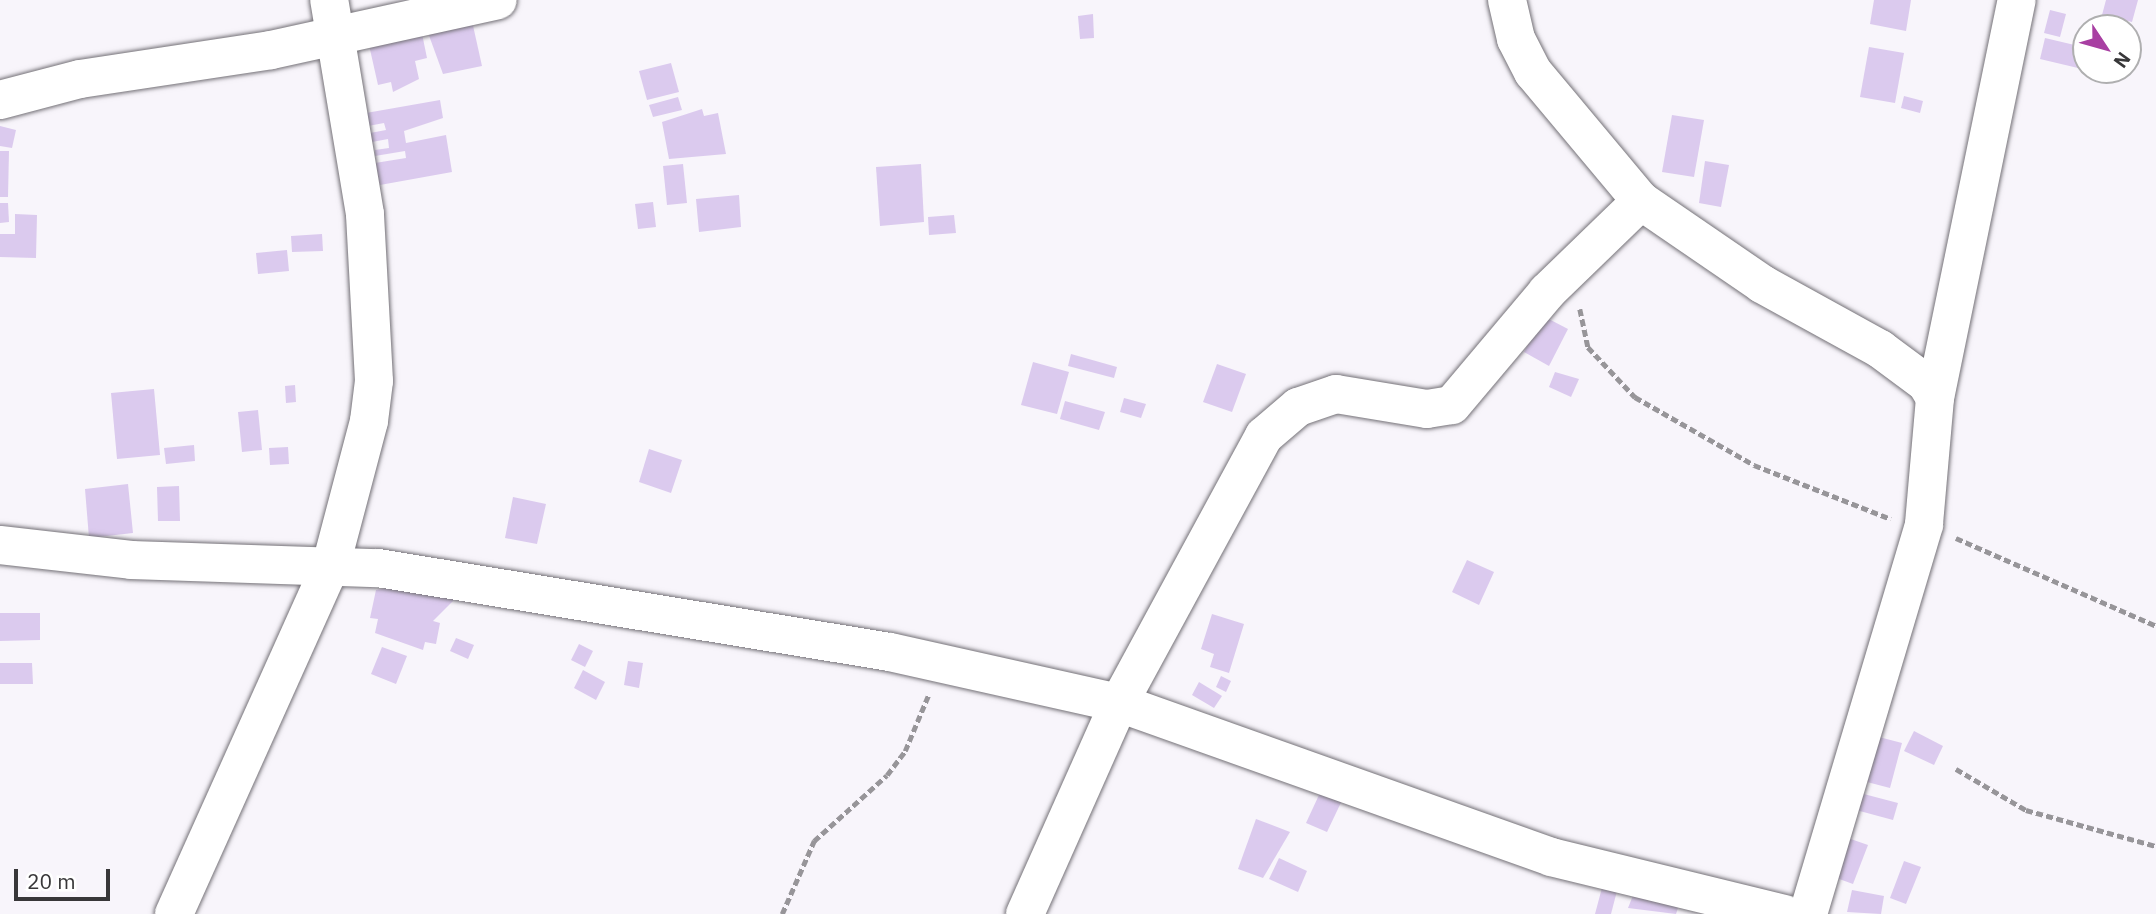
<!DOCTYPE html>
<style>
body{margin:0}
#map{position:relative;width:2156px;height:914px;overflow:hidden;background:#f8f5fb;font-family:"IBM Plex Sans",sans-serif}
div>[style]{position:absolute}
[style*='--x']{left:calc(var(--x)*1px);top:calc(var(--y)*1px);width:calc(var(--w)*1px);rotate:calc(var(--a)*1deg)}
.building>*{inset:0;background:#dbcaee}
.path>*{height:4.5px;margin-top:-2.25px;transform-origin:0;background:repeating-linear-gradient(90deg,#979599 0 7px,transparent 0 10.5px)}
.roads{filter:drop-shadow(0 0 2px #747177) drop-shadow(0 0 2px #747177)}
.street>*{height:38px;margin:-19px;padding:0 19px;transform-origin:19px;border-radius:19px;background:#fff}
span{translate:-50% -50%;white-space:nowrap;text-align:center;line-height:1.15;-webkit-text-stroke:7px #fff;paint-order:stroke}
.north{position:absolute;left:2072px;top:14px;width:70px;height:70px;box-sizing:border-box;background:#fff;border:2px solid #afafb0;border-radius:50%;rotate:126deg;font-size:19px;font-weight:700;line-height:28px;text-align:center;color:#383739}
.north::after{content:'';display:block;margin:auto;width:24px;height:32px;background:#a83fa2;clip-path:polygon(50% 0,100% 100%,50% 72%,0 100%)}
.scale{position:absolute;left:14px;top:869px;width:96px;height:32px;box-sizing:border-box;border:4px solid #383739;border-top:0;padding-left:9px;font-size:21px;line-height:24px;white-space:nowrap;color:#383739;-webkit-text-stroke:5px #fff;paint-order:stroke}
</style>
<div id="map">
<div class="building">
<i style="clip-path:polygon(1874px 0,1911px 0,1906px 31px,1870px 24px)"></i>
<i style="clip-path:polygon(2106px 0,2138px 0,2132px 22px,2102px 15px)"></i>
<i style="clip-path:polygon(2050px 10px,2066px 14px,2060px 37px,2044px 33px)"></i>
<i style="clip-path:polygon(470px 12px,482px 66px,443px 74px,427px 30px)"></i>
<i style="clip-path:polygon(1093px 14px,1094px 38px,1080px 39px,1078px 16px)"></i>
<i style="clip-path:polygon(420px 24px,427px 58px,415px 61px,419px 79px,393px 92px,391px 82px,378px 85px,369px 45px)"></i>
<i style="clip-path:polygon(2045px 38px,2083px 47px,2078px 68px,2040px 59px)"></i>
<i style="clip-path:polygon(1869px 47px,1904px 53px,1895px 103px,1860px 97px)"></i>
<i style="clip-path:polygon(671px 63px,679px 92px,647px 100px,639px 71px)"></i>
<i style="clip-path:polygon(1904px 96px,1923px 101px,1920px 113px,1901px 108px)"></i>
<i style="clip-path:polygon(678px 97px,682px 110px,653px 117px,649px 105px)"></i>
<i style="clip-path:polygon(440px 100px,443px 118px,404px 131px,406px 143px,446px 135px,452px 172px,380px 185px,375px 163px,406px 158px,405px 151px,375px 156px,375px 150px,389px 148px,388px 139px,372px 142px,370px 133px,386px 130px,384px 123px,368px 126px,366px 113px)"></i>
<i style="clip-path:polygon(702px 109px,704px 116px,718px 113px,726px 154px,669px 159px,662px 122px)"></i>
<i style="clip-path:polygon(1672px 115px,1704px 120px,1694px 177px,1662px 172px)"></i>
<i style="clip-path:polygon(0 126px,16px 130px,12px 148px,0 146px)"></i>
<i style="clip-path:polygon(0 151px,9px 151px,8px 197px,0 197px)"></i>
<i style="clip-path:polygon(1705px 161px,1729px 165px,1721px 207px,1699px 203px)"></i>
<i style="clip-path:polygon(683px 164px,687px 203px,667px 205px,663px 166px)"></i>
<i style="clip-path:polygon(921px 164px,924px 222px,880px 226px,876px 167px)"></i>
<i style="clip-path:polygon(739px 195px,741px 227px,699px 232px,696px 199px)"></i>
<i style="clip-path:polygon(653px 202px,656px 227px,638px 229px,635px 204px)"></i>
<i style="clip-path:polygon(0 203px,8px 203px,9px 222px,0 223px)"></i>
<i style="clip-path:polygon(15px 214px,37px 215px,36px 258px,0 257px,0 234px,15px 234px)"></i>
<i style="clip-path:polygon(954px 215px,956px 233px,929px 235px,928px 217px)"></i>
<i style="clip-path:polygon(322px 234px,323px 251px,292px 252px,291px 236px)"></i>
<i style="clip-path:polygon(287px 250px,289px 271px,258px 274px,256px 253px)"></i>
<i style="clip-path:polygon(1543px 316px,1568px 329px,1549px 366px,1524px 352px)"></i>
<i style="clip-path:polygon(1071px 354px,1117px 367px,1114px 378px,1068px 366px)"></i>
<i style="clip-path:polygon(1033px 362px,1069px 372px,1057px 414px,1021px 405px)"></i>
<i style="clip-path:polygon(1217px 364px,1246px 374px,1232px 412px,1203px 402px)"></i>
<i style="clip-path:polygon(1555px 372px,1579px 379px,1571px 397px,1549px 387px)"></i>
<i style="clip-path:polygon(295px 385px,296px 402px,286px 403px,285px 386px)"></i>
<i style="clip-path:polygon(154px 389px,160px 455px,117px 459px,111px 393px)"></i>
<i style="clip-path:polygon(1124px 398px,1146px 404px,1141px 418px,1120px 412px)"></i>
<i style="clip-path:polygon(1065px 401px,1105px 412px,1099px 430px,1060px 419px)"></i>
<i style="clip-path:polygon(258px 410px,262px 450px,242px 452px,238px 412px)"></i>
<i style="clip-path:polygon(194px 445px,195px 461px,166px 464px,164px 448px)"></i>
<i style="clip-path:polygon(288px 447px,289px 464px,270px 465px,269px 448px)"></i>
<i style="clip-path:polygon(649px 449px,682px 460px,671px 493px,639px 482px)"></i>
<i style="clip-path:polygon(128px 484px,133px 533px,89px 538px,85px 489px)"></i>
<i style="clip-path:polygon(179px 486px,180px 521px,158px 521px,157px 487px)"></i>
<i style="clip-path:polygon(513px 497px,546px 504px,537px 544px,505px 538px)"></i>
<i style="clip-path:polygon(1467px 560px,1494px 572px,1479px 605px,1452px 592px)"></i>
<i style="clip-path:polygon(401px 586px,455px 599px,433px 621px,440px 623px,436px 644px,425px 642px,423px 650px,375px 633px,378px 619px,370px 618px,376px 590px)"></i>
<i style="clip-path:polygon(0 613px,40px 613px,40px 640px,0 641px)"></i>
<i style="clip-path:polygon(1212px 614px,1244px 624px,1229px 673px,1210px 667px,1214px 654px,1201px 649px)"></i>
<i style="clip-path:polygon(456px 638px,474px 645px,468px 659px,450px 651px)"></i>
<i style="clip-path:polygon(579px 644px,593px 651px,585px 667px,571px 660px)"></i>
<i style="clip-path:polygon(382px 647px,407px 656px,396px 684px,371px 674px)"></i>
<i style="clip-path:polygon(628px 661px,643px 663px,639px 688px,624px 685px)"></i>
<i style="clip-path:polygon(0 663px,32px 663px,33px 684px,0 684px)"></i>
<i style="clip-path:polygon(583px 670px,605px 682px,596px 700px,574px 688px)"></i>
<i style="clip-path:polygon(1221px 676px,1231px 681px,1226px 692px,1216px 687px)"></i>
<i style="clip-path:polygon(1199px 682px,1222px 696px,1214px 708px,1192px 695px)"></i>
<i style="clip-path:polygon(1914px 731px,1943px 746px,1934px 765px,1904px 751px)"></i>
<i style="clip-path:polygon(1879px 737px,1902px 743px,1890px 788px,1867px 782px)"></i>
<i style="clip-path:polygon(1325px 782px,1346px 792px,1327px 832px,1306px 823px)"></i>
<i style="clip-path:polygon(1860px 793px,1898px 803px,1893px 820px,1856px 810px)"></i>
<i style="clip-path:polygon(1256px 819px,1290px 832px,1263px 878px,1238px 869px)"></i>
<i style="clip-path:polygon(1845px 837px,1868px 845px,1853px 884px,1831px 876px)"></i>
<i style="clip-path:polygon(1279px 858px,1307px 871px,1298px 892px,1269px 879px)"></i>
<i style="clip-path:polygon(1904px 861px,1921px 867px,1906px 904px,1890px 898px)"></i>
<i style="clip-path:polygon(1603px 884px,1618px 887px,1611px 914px,1595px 914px)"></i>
<i style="clip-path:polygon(1636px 888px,1679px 905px,1676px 914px,1628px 908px)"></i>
<i style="clip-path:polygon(1852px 890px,1884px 896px,1881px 914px,1847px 912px)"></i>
</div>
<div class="path">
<i style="--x:1580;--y:309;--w:39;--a:78"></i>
<i style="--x:1588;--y:347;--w:69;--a:46.8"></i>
<i style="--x:1635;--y:397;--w:137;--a:29.7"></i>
<i style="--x:1754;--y:465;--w:147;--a:21.5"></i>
<i style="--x:1956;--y:538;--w:219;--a:23.7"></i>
<i style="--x:1956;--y:769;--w:81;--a:30.4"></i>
<i style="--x:2026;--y:810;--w:135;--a:15.5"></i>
<i style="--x:782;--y:914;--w:80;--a:-66.3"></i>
<i style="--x:814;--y:841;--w:98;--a:-42.1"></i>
<i style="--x:887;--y:775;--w:30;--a:-53"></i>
<i style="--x:905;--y:751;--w:60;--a:-67.3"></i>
</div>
<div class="roads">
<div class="street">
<i style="--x:1507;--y:0;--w:40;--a:77"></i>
<i style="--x:1516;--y:39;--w:37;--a:63"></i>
<i style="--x:1533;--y:72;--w:168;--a:50.1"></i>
<i style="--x:1641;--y:201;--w:147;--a:34.4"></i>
<i style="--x:1762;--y:284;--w:135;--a:28.8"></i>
<i style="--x:1880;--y:349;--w:57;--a:36.5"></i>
<i style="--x:1926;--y:383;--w:17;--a:59"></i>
<i style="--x:1935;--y:398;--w:127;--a:95"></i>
<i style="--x:1924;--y:525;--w:406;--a:106.6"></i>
<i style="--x:0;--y:100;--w:83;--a:-14.7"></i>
<i style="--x:80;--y:79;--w:193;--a:-8.6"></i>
<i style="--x:271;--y:50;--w:232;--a:-12.4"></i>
<i style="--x:1935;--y:398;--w:406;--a:-78.4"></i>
<i style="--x:0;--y:545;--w:132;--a:6.5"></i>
<i style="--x:131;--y:560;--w:247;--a:1.9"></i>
<i style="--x:378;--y:568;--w:519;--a:9.32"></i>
<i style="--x:890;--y:652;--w:235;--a:12.6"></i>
<i style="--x:1119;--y:703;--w:459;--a:19.6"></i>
<i style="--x:1551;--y:857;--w:240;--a:13.7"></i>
<i style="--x:174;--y:914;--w:383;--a:-65.8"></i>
<i style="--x:331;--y:565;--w:149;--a:-75.2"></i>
<i style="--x:369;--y:421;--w:40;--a:-82.9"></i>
<i style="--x:374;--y:381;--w:167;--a:-93.1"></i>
<i style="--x:365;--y:214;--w:217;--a:-99.5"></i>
<i style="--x:1025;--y:914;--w:231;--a:-66"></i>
<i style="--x:1119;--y:703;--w:304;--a:-61.5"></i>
<i style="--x:1264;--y:436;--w:45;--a:-40.5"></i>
<i style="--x:1298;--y:407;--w:40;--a:-18.9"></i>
<i style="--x:1336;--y:394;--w:92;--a:9.4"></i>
<i style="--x:1427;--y:409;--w:25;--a:-9"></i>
<i style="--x:1452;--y:405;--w:148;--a:-49.9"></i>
<i style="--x:1547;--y:292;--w:131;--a:-44.1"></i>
</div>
</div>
<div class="north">N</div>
<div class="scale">20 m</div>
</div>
